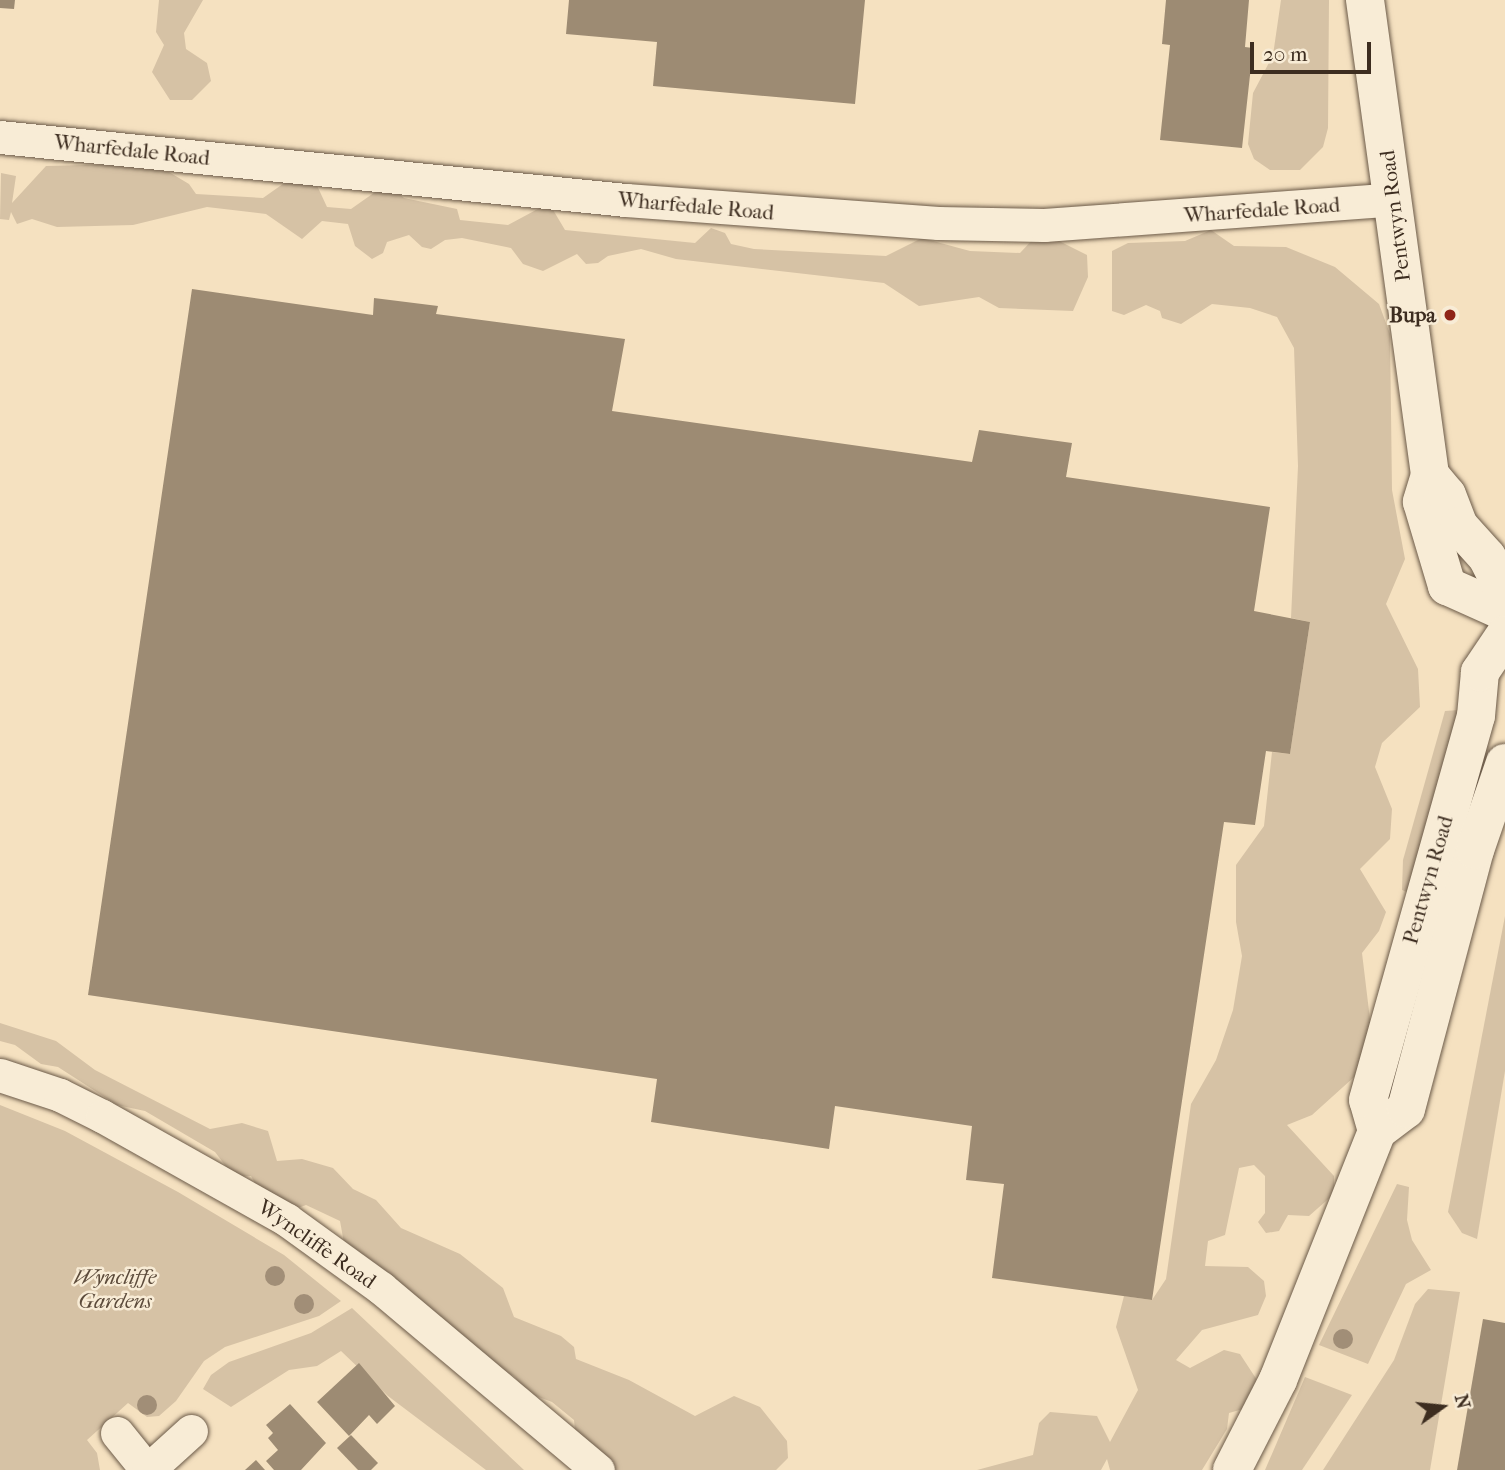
<!DOCTYPE html>
<style>
body{margin:0}
#map{position:relative;width:1505px;height:1470px;overflow:hidden;background:#f5e1c0;font-family:"IM FELL French Canon",serif}
div>[style]{position:absolute}
[style*='--x']{left:calc(var(--x)*1px);top:calc(var(--y)*1px);width:calc(var(--w)*1px);rotate:calc(var(--a)*1deg)}
.green>*{inset:0;background:#d6c2a5}
.building>*{inset:0;background:#9d8b73}
.roads{filter:drop-shadow(0 0 2px #6b5a48) drop-shadow(0 0 2px #6b5a48)}
.street>*{height:33px;margin:-16.5px;padding:0 16.5px;transform-origin:16.5px;border-radius:16.5px;background:#f8ecd6}
.secondary>*{height:38px;margin:-19px;padding:0 19px;transform-origin:19px;border-radius:19px;background:#f8ecd6}
.trees>*{width:20px;height:20px;margin:-10px;border-radius:50%;background:#a18e77}
.dots>*{width:19px;height:19px;translate:-50% -50%;box-sizing:border-box;border:4px solid #f8ecd6;border-radius:50%}
span{translate:-50% -50%;white-space:nowrap;text-align:center;line-height:1.15;-webkit-text-stroke:5px #f8ecd6;paint-order:stroke}
.street-label{font-size:21px;color:#3d2d20}
.poi-label{font-size:21px;color:#3d2d20;font-weight:700}
.right{translate:-100% -50%;text-align:right}
.park-label{font-size:21px;color:#5c4b3b;font-style:italic}
.north{position:absolute;left:1407px;top:1372px;width:70px;height:70px;-webkit-text-stroke:5px #f8ecd6;paint-order:stroke;rotate:75deg;font-size:19px;font-weight:700;line-height:28px;text-align:center;color:#3d2d20}
.north::after{content:'';display:block;margin:auto;width:24px;height:32px;background:#3d2d20;clip-path:polygon(50% 0,100% 100%,50% 72%,0 100%)}
.scale{position:absolute;left:1250px;top:42px;width:121px;height:32px;box-sizing:border-box;border:4px solid #3d2d20;border-top:0;padding-left:9px;font-size:21px;line-height:24px;white-space:nowrap;color:#3d2d20;-webkit-text-stroke:5px #f8ecd6;paint-order:stroke}
</style>
<div id="map">
<div class="green">
<i style="clip-path:polygon(159px 0,203px 0,184px 33px,186px 49px,207px 63px,211px 81px,192px 100px,170px 100px,152px 72px,164px 45px,156px 32px)"></i>
<i style="clip-path:polygon(1281px 0,1329px 0,1328px 128px,1323px 147px,1300px 170px,1270px 170px,1254px 159px,1248px 144px,1253px 93px,1273px 55px)"></i>
<i style="clip-path:polygon(126px 164px,169px 172px,189px 184px,196px 194px,263px 198px,290px 179px,314px 179px,327px 207px,351px 209px,378px 190px,395px 190px,404px 198px,457px 209px,460px 220px,508px 225px,549px 203px,565px 230px,695px 243px,711px 228px,725px 233px,731px 244px,754px 249px,886px 256px,922px 238px,970px 251px,1020px 253px,1035px 237px,1053px 238px,1087px 255px,1088px 277px,1073px 311px,999px 308px,979px 297px,919px 306px,884px 283px,676px 259px,641px 249px,608px 256px,598px 263px,586px 264px,577px 254px,543px 271px,523px 264px,511px 248px,462px 238px,445px 240px,431px 249px,422px 247px,409px 235px,387px 242px,383px 253px,372px 259px,355px 246px,348px 224px,322px 221px,302px 239px,266px 214px,207px 207px,133px 225px,57px 227px,32px 219px,17px 224px,11px 212px,9px 220px,0 219px,1px 173px,16px 176px,12px 203px,46px 166px)"></i>
<i style="clip-path:polygon(1211px 230px,1234px 246px,1286px 247px,1335px 267px,1379px 304px,1390px 334px,1392px 490px,1405px 559px,1386px 604px,1418px 669px,1420px 707px,1382px 743px,1375px 767px,1392px 809px,1390px 839px,1360px 869px,1386px 912px,1379px 931px,1362px 953px,1373px 1044px,1363px 1069px,1312px 1115px,1287px 1125px,1334px 1176px,1334px 1194px,1309px 1216px,1288px 1215px,1279px 1231px,1266px 1233px,1258px 1222px,1265px 1213px,1265px 1176px,1254px 1165px,1239px 1168px,1225px 1235px,1208px 1241px,1205px 1266px,1248px 1267px,1264px 1281px,1266px 1296px,1258px 1315px,1202px 1330px,1176px 1360px,1190px 1368px,1224px 1350px,1240px 1354px,1257px 1380px,1243px 1409px,1229px 1413px,1227px 1429px,1202px 1470px,1110px 1470px,1107px 1459px,1101px 1470px,977px 1470px,1033px 1455px,1039px 1423px,1050px 1412px,1097px 1416px,1110px 1442px,1138px 1390px,1116px 1327px,1124px 1296px,1152px 1300px,1166px 1279px,1191px 1104px,1216px 1060px,1233px 1010px,1242px 956px,1236px 922px,1236px 865px,1264px 826px,1272px 752px,1290px 754px,1310px 622px,1291px 618px,1298px 466px,1294px 348px,1277px 317px,1250px 308px,1212px 304px,1181px 324px,1162px 318px,1160px 311px,1146px 305px,1124px 315px,1112px 311px,1112px 251px,1128px 243px,1185px 241px)"></i>
<i style="clip-path:polygon(1459px 710px,1409px 893px,1402px 890px,1403px 860px,1445px 711px)"></i>
<i style="clip-path:polygon(1505px 916px,1505px 1071px,1477px 1239px,1462px 1233px,1448px 1212px)"></i>
<i style="clip-path:polygon(0 1023px,56px 1041px,95px 1070px,210px 1129px,242px 1123px,268px 1131px,277px 1161px,302px 1159px,333px 1168px,353px 1189px,376px 1200px,401px 1228px,460px 1254px,503px 1288px,514px 1317px,561px 1336px,574px 1347px,576px 1359px,629px 1380px,695px 1416px,734px 1396px,760px 1407px,787px 1441px,788px 1458px,776px 1470px,609px 1470px,576px 1440px,574px 1420px,552px 1402px,528px 1393px,514px 1376px,499px 1369px,344px 1243px,340px 1221px,306px 1205px,290px 1211px,260px 1192px,251px 1176px,234px 1177px,215px 1152px,145px 1111px,117px 1105px,58px 1067px,41px 1064px,15px 1045px,0 1041px)"></i>
<i style="clip-path:polygon(0 1105px,65px 1131px,178px 1192px,284px 1255px,341px 1301px,319px 1316px,225px 1347px,204px 1361px,176px 1401px,159px 1416px,147px 1417px,128px 1403px,87px 1440px,97px 1453px,100px 1470px,0 1470px)"></i>
<i style="clip-path:polygon(1397px 1184px,1409px 1187px,1407px 1220px,1412px 1240px,1431px 1270px,1406px 1284px,1368px 1364px,1319px 1345px)"></i>
<i style="clip-path:polygon(1428px 1289px,1460px 1292px,1430px 1470px,1323px 1470px,1394px 1360px,1415px 1304px)"></i>
<i style="clip-path:polygon(352px 1308px,524px 1470px,486px 1470px,388px 1396px,341px 1351px,317px 1366px,289px 1370px,231px 1407px,203px 1389px,211px 1375px,229px 1362px,311px 1333px)"></i>
<i style="clip-path:polygon(1305px 1377px,1352px 1395px,1302px 1470px,1265px 1470px)"></i>
</div>
<div class="building">
<i style="clip-path:polygon(0 0,15px 0,14px 9px,0 8px)"></i>
<i style="clip-path:polygon(569px 0,865px 0,855px 104px,653px 86px,657px 42px,566px 34px)"></i>
<i style="clip-path:polygon(1166px 0,1249px 0,1245px 47px,1253px 48px,1242px 148px,1160px 140px,1170px 45px,1162px 44px)"></i>
<i style="clip-path:polygon(192px 289px,373px 315px,374px 298px,438px 306px,436px 314px,625px 339px,612px 411px,972px 462px,979px 430px,1072px 443px,1066px 477px,1270px 507px,1254px 611px,1310px 622px,1290px 754px,1266px 751px,1255px 825px,1224px 822px,1152px 1300px,992px 1278px,1004px 1184px,966px 1180px,972px 1126px,835px 1106px,829px 1149px,651px 1122px,657px 1079px,88px 995px)"></i>
<i style="clip-path:polygon(1483px 1319px,1505px 1323px,1505px 1470px,1457px 1470px)"></i>
<i style="clip-path:polygon(359px 1363px,395px 1406px,377px 1424px,369px 1415px,349px 1436px,317px 1402px)"></i>
<i style="clip-path:polygon(290px 1404px,326px 1443px,301px 1470px,274px 1470px,266px 1461px,278px 1450px,268px 1438px,273px 1433px,266px 1425px)"></i>
<i style="clip-path:polygon(351px 1435px,378px 1463px,371px 1470px,358px 1470px,337px 1448px)"></i>
<i style="clip-path:polygon(256px 1460px,265px 1470px,245px 1470px)"></i>
</div>
<div class="roads">
<div class="street">
<i style="--x:0;--y:137;--w:629;--a:5.75"></i>
<i style="--x:626;--y:200;--w:313;--a:4.2"></i>
<i style="--x:938;--y:223;--w:106;--a:1.1"></i>
<i style="--x:1044;--y:225;--w:351;--a:-4.2"></i>
<i style="--x:0;--y:1075;--w:63;--a:18.4"></i>
<i style="--x:60;--y:1095;--w:47;--a:26.6"></i>
<i style="--x:102;--y:1116;--w:212;--a:29.3"></i>
<i style="--x:287;--y:1220;--w:116;--a:35.9"></i>
<i style="--x:381;--y:1288;--w:283;--a:40"></i>
<i style="--x:117;--y:1433;--w:48;--a:51"></i>
<i style="--x:148;--y:1470;--w:58;--a:-42.2"></i>
</div>
<div class="secondary">
<i style="--x:1365;--y:0;--w:479;--a:82.2"></i>
<i style="--x:1430;--y:475;--w:28;--a:107"></i>
<i style="--x:1422;--y:502;--w:88;--a:73.4"></i>
<i style="--x:1447;--y:586;--w:64;--a:24.1"></i>
<i style="--x:1430;--y:475;--w:26;--a:50"></i>
<i style="--x:1447;--y:495;--w:33;--a:69"></i>
<i style="--x:1459;--y:526;--w:42;--a:47.9"></i>
<i style="--x:1487;--y:557;--w:40;--a:63.4"></i>
<i style="--x:1377;--y:1131;--w:32;--a:-106"></i>
<i style="--x:1368;--y:1100;--w:399;--a:-74.3"></i>
<i style="--x:1476;--y:716;--w:44;--a:-84.8"></i>
<i style="--x:1480;--y:672;--w:45;--a:-56"></i>
<i style="--x:1232;--y:1470;--w:101;--a:-62.9"></i>
<i style="--x:1278;--y:1380;--w:268;--a:-68.3"></i>
<i style="--x:1377;--y:1131;--w:36;--a:-37"></i>
<i style="--x:1406;--y:1109;--w:268;--a:-75.1"></i>
<i style="--x:1475;--y:850;--w:92;--a:-71"></i>
</div>
</div>
<div class="trees">
<i style="left:275px;top:1276px"></i>
<i style="left:304px;top:1304px"></i>
<i style="left:1343px;top:1339px"></i>
<i style="left:147px;top:1405px"></i>
</div>
<div class="dots">
<i style="left:1450px;top:315px;background:#8f2418"></i>
</div>
<div class="street-label">
<span style="left:132px;top:150px;rotate:6deg">Wharfedale Road</span>
<span style="left:696px;top:206px;rotate:5deg">Wharfedale Road</span>
<span style="left:1262px;top:210px;rotate:-4deg">Wharfedale Road</span>
<span style="left:1395px;top:216px;rotate:-97deg">Pentwyn Road</span>
<span style="left:1428px;top:880px;rotate:-74deg">Pentwyn Road</span>
<span style="left:317px;top:1244px;rotate:35deg">Wyncliffe Road</span>
</div>
<div class="poi-label">
<span class="right" style="left:1436px;top:315px">Bupa</span>
</div>
<div class="park-label">
<span style="left:115px;top:1289px">Wyncliffe<br>Gardens</span>
</div>
<div class="north">N</div>
<div class="scale">20 m</div>
</div>
